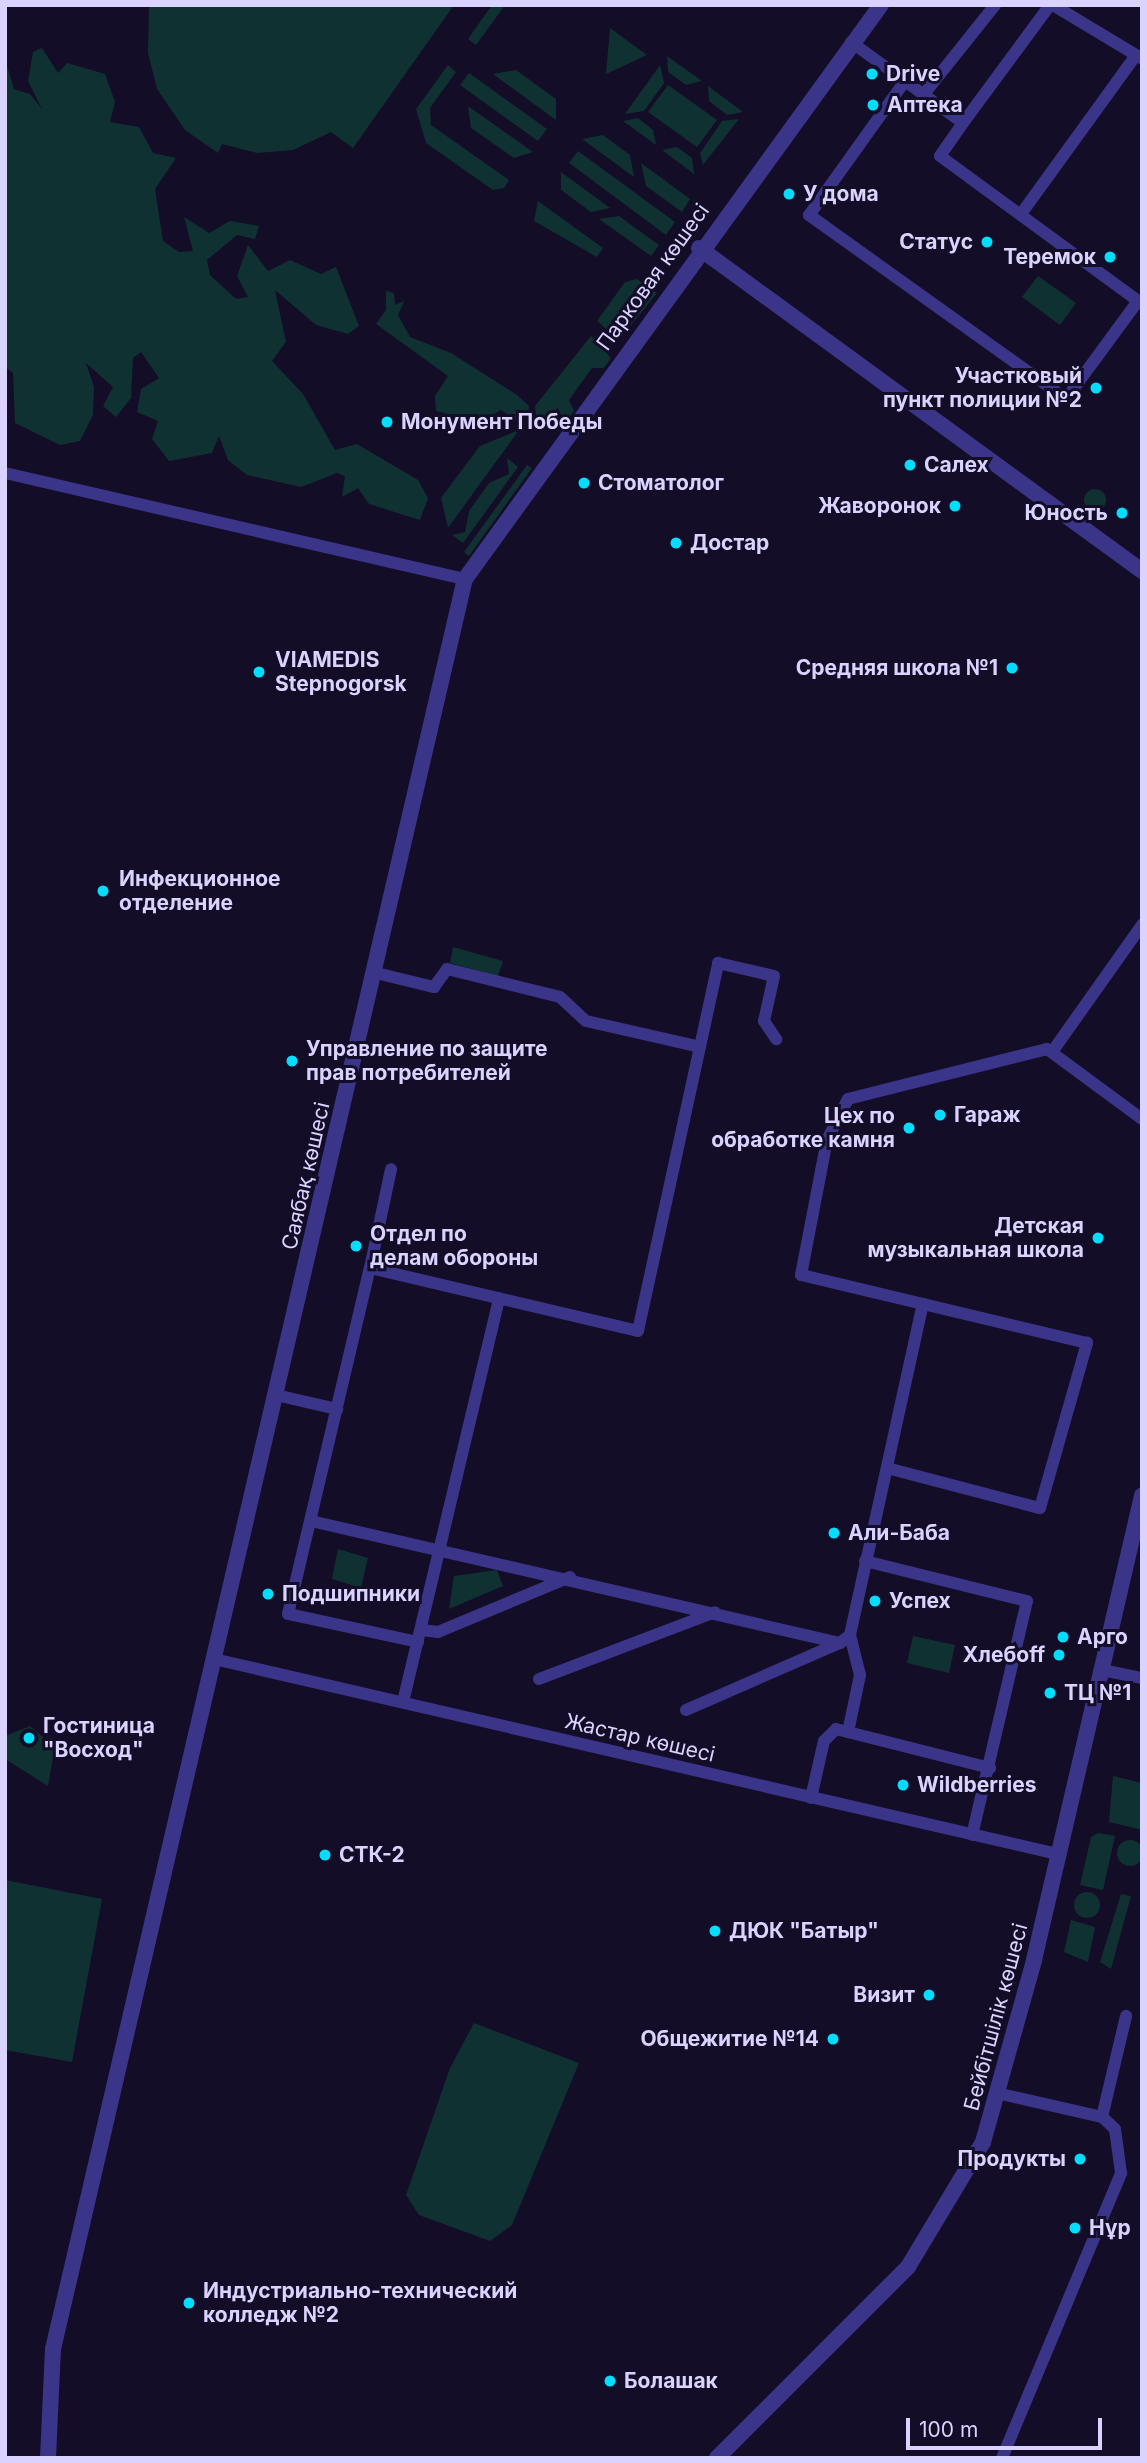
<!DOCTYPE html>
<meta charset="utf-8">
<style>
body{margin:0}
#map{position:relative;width:1147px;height:2463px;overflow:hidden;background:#130d27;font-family:Inter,sans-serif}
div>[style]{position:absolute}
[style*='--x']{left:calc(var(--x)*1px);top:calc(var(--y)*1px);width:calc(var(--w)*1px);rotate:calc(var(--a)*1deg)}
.green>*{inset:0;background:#103131}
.round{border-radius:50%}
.minor>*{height:12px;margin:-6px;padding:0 6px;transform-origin:6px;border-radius:6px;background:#3b3589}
.tertiary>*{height:16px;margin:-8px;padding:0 8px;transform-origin:8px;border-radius:8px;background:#3b3589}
.dots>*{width:19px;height:19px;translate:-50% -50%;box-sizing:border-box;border:4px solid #130d27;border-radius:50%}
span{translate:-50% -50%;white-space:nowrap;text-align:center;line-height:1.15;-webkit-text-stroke:6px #130d27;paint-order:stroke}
.poi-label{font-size:21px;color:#dad3ff;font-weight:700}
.left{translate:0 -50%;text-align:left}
.right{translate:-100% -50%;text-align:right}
.street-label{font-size:21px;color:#dad3ff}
.frame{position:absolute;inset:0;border:7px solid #dad3ff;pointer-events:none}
.scale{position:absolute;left:906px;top:2418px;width:196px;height:32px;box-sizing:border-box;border:4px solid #dad3ff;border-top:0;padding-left:9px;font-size:21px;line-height:24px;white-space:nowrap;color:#dad3ff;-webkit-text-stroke:5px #130d27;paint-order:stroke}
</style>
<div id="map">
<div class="green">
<i style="clip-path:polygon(149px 5px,454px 5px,353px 148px,331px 132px,293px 150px,257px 153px,222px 144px,218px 153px,185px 130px,157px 89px,148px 53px)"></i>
<i style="clip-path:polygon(492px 5px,505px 5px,476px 45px,468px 39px)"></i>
<i style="clip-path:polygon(610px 28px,647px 55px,606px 74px)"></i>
<i style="clip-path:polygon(42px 48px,58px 73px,67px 63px,105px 74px,115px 102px,110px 122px,139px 127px,153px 153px,176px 158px,155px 189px,163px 241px,179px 252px,193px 251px,184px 217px,209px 233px,230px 221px,259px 226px,255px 239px,237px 235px,207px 260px,210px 275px,236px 299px,248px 297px,237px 276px,248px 245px,268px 271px,290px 260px,321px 274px,336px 267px,359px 326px,348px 334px,316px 325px,275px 290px,286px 342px,272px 361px,303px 394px,335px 450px,357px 444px,418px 480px,428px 498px,420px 520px,369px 504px,358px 488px,342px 497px,345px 476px,337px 473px,301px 487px,247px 475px,228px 460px,219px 436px,212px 453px,169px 461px,152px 439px,158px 421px,137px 412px,141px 389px,159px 378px,141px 352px,133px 358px,131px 398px,116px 417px,103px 406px,113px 387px,86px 363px,94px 387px,93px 415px,80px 441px,60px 445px,15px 423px,13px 373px,5px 367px,5px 59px,14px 89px,30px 94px,42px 109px,28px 81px,33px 52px)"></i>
<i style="clip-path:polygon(667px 56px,702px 81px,686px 85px,668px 72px)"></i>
<i style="clip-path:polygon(448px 65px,456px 72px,430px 108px,431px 125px,509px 180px,504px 188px,493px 190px,426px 143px,416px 109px)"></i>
<i style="clip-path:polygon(660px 65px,664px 83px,644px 111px,625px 114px)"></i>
<i style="clip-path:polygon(516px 70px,556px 99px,556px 120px,493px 74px)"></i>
<i style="clip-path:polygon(469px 73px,547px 129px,538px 141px,460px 85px)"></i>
<i style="clip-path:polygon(668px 85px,717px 120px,697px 147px,648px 112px)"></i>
<i style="clip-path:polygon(708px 86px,743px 112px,727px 115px,709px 101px)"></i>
<i style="clip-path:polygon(468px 106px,533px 152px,514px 158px,471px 128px)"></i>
<i style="clip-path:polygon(638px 118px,653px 130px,656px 145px,623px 121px)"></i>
<i style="clip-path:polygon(739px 119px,703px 165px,700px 153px,722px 121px)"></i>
<i style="clip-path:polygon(603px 135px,630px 155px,634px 177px,582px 139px)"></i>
<i style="clip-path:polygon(677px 147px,692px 158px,694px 174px,662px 150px)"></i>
<i style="clip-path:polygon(578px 151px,675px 222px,666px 235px,569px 163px)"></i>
<i style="clip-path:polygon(641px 163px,690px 199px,682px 212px,646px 186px)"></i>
<i style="clip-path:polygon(561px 172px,610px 208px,591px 212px,561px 190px)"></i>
<i style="clip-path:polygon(538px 201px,603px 248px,597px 257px,534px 221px)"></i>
<i style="clip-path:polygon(619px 216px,659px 245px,651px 256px,599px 219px)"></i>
<i style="clip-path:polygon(1038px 276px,1076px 303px,1060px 325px,1022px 297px)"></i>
<i style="clip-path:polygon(637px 279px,657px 293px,619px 340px,597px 321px,625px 282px)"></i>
<i style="clip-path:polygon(386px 291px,394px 293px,395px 305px,404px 301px,398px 315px,410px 337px,451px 353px,517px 395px,529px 406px,528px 418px,517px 421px,501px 410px,466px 430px,459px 417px,436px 411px,435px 396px,448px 376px,376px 324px,386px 310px)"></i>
<i style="clip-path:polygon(591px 336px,611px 358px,604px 368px,592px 368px,569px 400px,574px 411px,559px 431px,536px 415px,535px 406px)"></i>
<i style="clip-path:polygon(519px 430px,448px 528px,441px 498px,480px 446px)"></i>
<i style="clip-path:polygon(507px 458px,518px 467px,463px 543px,452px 535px,465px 532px,469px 511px,489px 483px,509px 474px)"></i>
<i style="clip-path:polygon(527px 465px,532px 468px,469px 556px,464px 552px)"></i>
<i class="round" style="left:1084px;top:489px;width:22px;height:22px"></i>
<i style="clip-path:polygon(453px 947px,503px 961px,498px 976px,450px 963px)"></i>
<i style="clip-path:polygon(338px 1549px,368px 1558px,361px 1588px,332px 1579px)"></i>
<i style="clip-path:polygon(497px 1570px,503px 1586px,449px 1609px,454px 1576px)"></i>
<i style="clip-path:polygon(913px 1636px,955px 1645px,949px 1673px,907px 1663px)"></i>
<i style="clip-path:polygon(30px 1726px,55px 1747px,48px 1786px,5px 1759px,5px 1736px)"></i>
<i style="clip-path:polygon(1113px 1776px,1142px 1783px,1142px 1830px,1109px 1822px)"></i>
<i style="clip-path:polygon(1098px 1833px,1115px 1836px,1103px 1890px,1080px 1885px,1091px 1837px)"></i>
<i class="round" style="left:1117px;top:1840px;width:26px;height:26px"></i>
<i style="clip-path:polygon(5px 1880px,102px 1899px,72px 2062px,5px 2050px)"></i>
<i class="round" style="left:1074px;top:1892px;width:26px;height:26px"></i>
<i style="clip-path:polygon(1121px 1894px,1131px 1896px,1111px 1969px,1100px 1962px)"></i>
<i style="clip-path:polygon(1071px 1920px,1095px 1927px,1088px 1962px,1064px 1952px)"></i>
<i style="clip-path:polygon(474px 2023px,579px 2063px,512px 2225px,490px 2241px,419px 2215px,406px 2195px,450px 2068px)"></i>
</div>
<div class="minor">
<i style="--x:1053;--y:5;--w:103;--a:31.1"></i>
<i style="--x:851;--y:42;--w:138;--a:35.9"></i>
<i style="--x:963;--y:123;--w:40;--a:124.9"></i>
<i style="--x:940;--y:156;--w:250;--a:36.2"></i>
<i style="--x:905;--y:81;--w:165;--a:125.6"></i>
<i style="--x:809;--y:215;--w:316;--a:35.6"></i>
<i style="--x:1066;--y:399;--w:122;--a:-53.7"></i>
<i style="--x:924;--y:94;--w:114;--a:-51.4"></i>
<i style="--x:963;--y:123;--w:147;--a:-53.6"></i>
<i style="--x:1021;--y:214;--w:196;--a:-54.1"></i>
<i style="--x:5;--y:473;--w:472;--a:13"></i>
<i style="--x:376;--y:973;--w:60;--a:13.6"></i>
<i style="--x:434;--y:987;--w:22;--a:-54"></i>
<i style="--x:447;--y:969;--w:116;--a:13.9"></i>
<i style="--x:560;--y:997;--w:35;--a:43"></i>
<i style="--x:586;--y:1021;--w:117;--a:12.8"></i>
<i style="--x:1052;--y:1052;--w:156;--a:-54.7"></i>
<i style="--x:370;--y:1268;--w:101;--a:-78"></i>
<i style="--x:276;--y:1395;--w:63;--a:12.9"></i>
<i style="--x:887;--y:1468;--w:158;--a:14.7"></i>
<i style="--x:1040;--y:1508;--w:172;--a:-74.1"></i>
<i style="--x:1087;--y:1343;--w:294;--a:-166.6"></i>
<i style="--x:801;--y:1275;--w:137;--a:-79.1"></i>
<i style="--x:827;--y:1140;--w:46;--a:-62.9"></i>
<i style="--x:848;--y:1099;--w:205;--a:-14.1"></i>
<i style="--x:1047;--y:1049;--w:118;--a:36.4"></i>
<i style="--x:311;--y:1521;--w:543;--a:12.99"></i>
<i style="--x:840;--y:1643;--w:13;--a:-39"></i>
<i style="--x:865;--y:1561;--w:167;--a:13.9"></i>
<i style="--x:1027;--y:1601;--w:240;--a:103.2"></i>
<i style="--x:422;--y:1630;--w:16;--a:7"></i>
<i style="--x:438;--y:1632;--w:143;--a:-22.6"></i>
<i style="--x:418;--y:1642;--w:133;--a:-167.8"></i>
<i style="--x:288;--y:1614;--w:356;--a:-76.7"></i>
<i style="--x:370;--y:1268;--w:275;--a:13.2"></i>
<i style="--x:638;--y:1331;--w:377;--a:-77.7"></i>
<i style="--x:718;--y:963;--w:57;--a:13.1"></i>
<i style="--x:774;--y:976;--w:46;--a:102.5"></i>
<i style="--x:764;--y:1021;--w:22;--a:56"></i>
<i style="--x:214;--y:1659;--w:865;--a:13.02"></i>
<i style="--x:1102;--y:1670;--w:41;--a:11.3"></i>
<i style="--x:539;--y:1679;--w:188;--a:-20.8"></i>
<i style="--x:403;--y:1702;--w:415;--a:-76.6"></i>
<i style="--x:686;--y:1710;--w:167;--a:-23.6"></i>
<i style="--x:848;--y:1732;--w:58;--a:-78.1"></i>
<i style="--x:860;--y:1675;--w:41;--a:-104"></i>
<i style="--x:850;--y:1635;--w:339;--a:-77.6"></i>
<i style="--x:811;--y:1798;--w:58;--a:-77.2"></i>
<i style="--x:824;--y:1741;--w:17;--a:-45"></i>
<i style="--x:836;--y:1729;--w:159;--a:14.2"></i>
<i style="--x:1001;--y:2094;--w:104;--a:12.8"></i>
<i style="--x:1002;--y:2458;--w:309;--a:-67.3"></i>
<i style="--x:1121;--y:2173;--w:44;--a:-97.8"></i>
<i style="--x:1115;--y:2129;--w:18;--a:-137"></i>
<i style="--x:1102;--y:2117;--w:104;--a:-76.6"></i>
</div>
<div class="tertiary">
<i style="--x:699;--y:248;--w:548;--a:36.1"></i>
<i style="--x:48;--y:2458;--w:109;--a:-87.4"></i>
<i style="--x:53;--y:2349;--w:1817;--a:-76.9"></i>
<i style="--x:465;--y:579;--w:709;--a:-54.07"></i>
<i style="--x:717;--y:2458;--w:270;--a:-45"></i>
<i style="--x:908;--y:2267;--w:146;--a:-59"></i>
<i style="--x:983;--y:2142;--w:189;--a:-74.3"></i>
<i style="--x:1034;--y:1960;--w:477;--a:-76.9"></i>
</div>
<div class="dots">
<i style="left:872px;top:74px;background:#00ddfe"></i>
<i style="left:873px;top:105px;background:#00ddfe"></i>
<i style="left:789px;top:194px;background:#00ddfe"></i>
<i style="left:987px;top:242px;background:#00ddfe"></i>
<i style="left:1110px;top:257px;background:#00ddfe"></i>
<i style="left:1096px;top:388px;background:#00ddfe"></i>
<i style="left:387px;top:422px;background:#00ddfe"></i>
<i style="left:910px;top:465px;background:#00ddfe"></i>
<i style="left:584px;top:483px;background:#00ddfe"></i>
<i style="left:955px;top:506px;background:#00ddfe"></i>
<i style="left:1122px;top:513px;background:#00ddfe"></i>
<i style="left:676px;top:543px;background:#00ddfe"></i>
<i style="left:1012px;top:668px;background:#00ddfe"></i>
<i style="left:259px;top:672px;background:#00ddfe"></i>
<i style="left:103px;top:891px;background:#00ddfe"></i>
<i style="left:292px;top:1061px;background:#00ddfe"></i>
<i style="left:940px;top:1115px;background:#00ddfe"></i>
<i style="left:909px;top:1128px;background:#00ddfe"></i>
<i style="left:1098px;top:1238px;background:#00ddfe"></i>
<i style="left:356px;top:1246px;background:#00ddfe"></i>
<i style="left:834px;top:1533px;background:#00ddfe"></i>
<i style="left:268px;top:1594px;background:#00ddfe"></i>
<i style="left:875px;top:1601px;background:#00ddfe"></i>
<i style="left:1063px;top:1637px;background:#00ddfe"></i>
<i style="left:1059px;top:1655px;background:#00ddfe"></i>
<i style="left:1050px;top:1693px;background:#00ddfe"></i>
<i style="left:29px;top:1738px;background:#00ddfe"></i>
<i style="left:903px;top:1785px;background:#00ddfe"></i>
<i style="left:325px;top:1855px;background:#00ddfe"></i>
<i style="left:715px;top:1931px;background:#00ddfe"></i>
<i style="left:929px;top:1995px;background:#00ddfe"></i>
<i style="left:833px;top:2039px;background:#00ddfe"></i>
<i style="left:1080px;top:2159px;background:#00ddfe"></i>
<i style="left:1075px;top:2228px;background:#00ddfe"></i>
<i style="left:189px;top:2303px;background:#00ddfe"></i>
<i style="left:610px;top:2381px;background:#00ddfe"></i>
</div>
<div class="poi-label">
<span class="left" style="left:886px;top:74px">Drive</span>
<span class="left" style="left:887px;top:105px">Аптека</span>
<span class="left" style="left:803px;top:194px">У дома</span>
<span class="right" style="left:973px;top:242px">Статус</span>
<span class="right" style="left:1096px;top:257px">Теремок</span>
<span class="right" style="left:1082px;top:388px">Участковый<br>пункт полиции №2</span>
<span class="left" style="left:401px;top:422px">Монумент Победы</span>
<span class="left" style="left:924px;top:465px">Салех</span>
<span class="left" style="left:598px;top:483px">Стоматолог</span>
<span class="right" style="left:941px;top:506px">Жаворонок</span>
<span class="right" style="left:1108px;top:513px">Юность</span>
<span class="left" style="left:690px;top:543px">Достар</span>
<span class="left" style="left:275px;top:672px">VIAMEDIS<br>Stepnogorsk</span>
<span class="right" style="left:998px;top:668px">Средняя школа №1</span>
<span class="left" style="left:119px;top:891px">Инфекционное<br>отделение</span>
<span class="left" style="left:306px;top:1061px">Управление по защите<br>прав потребителей</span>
<span class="left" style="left:954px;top:1115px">Гараж</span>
<span class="right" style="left:895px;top:1128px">Цех по<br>обработке камня</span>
<span class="right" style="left:1084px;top:1238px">Детская<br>музыкальная школа</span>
<span class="left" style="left:370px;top:1246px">Отдел по<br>делам обороны</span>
<span class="left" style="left:848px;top:1533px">Али-Баба</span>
<span class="left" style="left:282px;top:1594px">Подшипники</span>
<span class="left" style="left:889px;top:1601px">Успех</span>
<span class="left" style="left:1077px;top:1637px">Арго</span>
<span class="right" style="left:1045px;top:1655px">Хлебoff</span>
<span class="left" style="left:1064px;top:1693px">ТЦ №1</span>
<span class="left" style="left:43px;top:1738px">Гостиница<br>"Восход"</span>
<span class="left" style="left:917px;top:1785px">Wildberries</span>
<span class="left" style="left:339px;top:1855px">СТК-2</span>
<span class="left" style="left:729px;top:1931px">ДЮК "Батыр"</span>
<span class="right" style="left:915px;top:1995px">Визит</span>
<span class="right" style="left:819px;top:2039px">Общежитие №14</span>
<span class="right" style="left:1066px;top:2159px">Продукты</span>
<span class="left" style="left:1089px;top:2228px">Нұр</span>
<span class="left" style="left:203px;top:2303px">Индустриально-технический<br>колледж №2</span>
<span class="left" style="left:624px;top:2381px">Болашак</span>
</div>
<div class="street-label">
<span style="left:653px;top:277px;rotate:-54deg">Парковая көшесі</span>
<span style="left:306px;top:1176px;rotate:-77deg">Саябақ көшесі</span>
<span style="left:640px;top:1738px;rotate:13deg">Жастар көшесі</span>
<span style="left:996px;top:2017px;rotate:-75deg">Бейбітшілік көшесі</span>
</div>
<div class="frame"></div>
<div class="scale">100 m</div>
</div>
